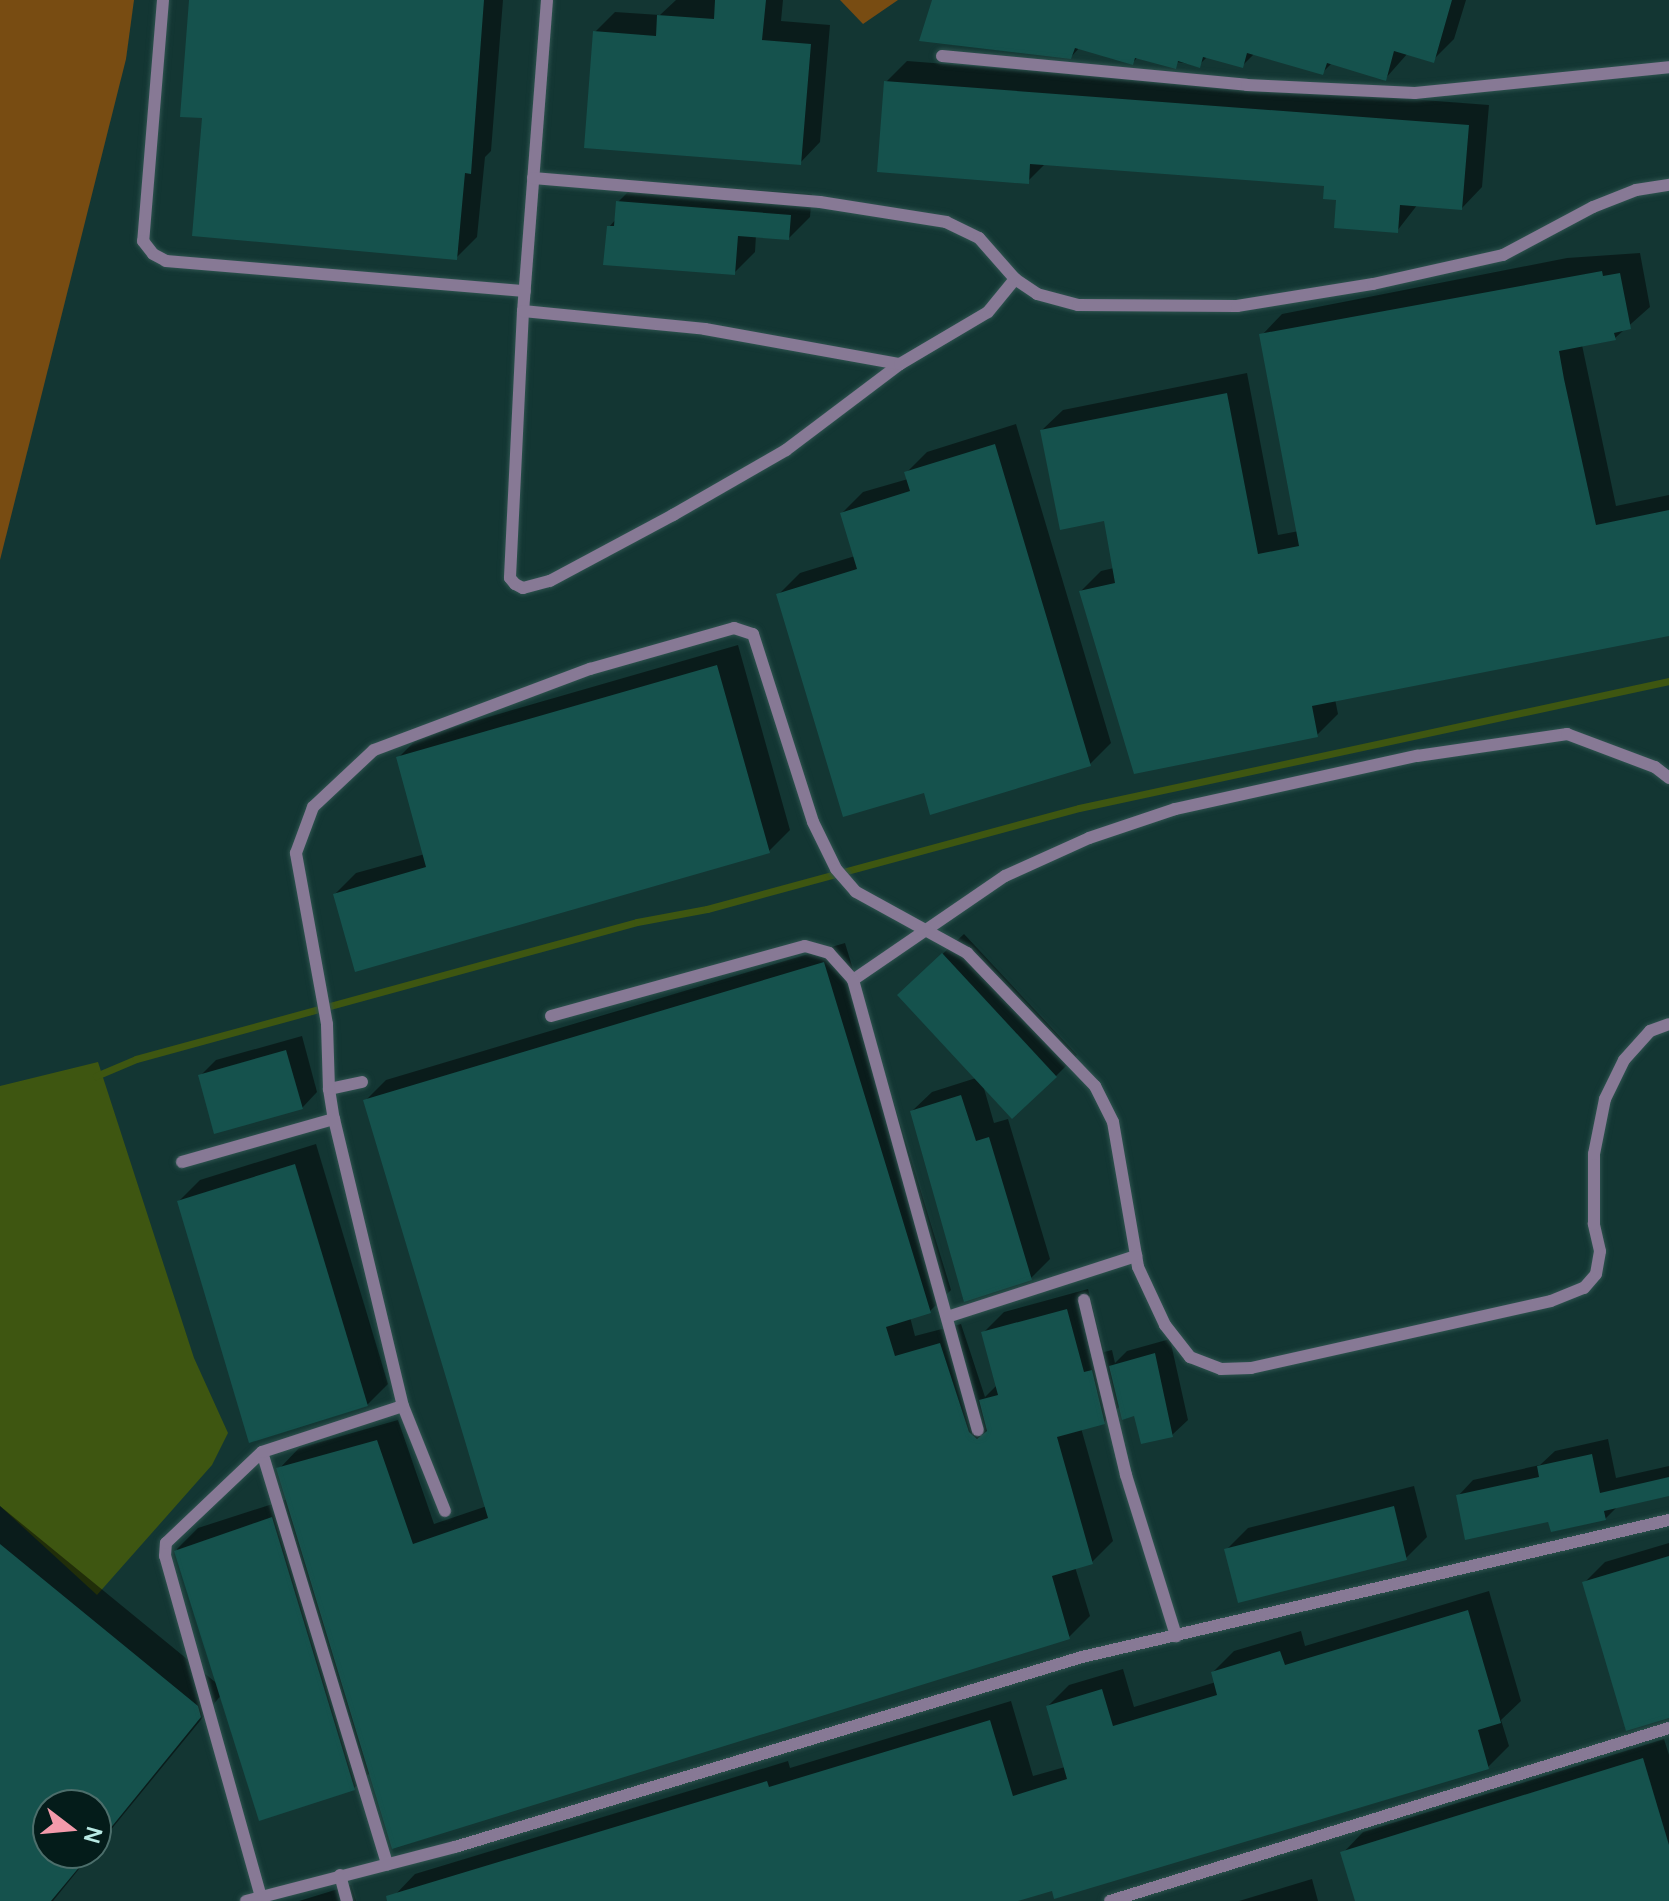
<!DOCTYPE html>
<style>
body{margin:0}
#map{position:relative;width:1669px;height:1901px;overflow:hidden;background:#133633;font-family:Manrope,sans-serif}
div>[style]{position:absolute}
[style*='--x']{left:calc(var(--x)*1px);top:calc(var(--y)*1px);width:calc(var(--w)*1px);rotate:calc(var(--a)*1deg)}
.green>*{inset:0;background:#784c12}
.water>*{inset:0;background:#3e5611}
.shadow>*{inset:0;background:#0007}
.stream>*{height:7px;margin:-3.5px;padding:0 3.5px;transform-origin:3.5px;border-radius:3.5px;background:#3e5611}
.building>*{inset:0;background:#15524d}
.roads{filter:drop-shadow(0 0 2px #2e534f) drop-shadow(0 0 2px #2e534f)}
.lane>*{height:12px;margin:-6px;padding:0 6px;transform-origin:6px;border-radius:6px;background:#877995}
span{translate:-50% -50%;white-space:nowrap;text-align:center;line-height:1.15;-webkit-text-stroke:8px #041c1a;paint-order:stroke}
.north{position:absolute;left:32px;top:1789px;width:80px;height:80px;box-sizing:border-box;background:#041c1a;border:2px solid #4c6e6b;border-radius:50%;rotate:106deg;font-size:22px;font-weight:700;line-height:32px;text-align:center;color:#b9eae4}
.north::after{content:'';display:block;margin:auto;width:28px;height:36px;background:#f39aab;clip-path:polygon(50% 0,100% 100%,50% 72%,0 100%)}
</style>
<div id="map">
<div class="green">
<i style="clip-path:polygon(0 0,134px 0,126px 59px,0 560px)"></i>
<i style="clip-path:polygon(840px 0,898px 0,863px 24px)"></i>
</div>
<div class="water">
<i style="clip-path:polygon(98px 1062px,194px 1358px,228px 1433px,212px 1465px,97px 1595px,0 1506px,0 1086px)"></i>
</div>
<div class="shadow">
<i style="clip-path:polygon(192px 0,503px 0,491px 151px,485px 157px,477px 237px,456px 258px,204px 117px)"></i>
<i style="clip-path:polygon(676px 0,783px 0,781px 21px,830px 25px,820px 142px,800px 163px,595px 32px,615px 12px,660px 15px)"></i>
<i style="clip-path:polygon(934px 0,1466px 0,1454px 39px,1433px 60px,1408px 53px,1385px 79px,1332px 63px,1323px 72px,1255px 53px,1242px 66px,1208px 56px,1199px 65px,1138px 57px,1133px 62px,1080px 47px,1071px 57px)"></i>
<i style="clip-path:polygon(907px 61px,1489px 105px,1482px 187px,1462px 208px,1418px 204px,1397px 231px,1338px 198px,1326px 185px,1046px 163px,1028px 181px,886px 82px)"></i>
<i style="clip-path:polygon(639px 181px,812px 194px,810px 217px,789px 238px,756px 235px,755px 252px,734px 273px,609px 227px,617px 218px,618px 202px)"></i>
<i style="clip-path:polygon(1640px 253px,1650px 307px,1615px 338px,1582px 345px,1616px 506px,1669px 495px,1669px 633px,1335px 699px,1338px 714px,1317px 735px,1081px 591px,1101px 571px,1114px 568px,1105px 519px,1042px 430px,1063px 410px,1247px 373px,1278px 535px,1299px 531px,1262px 335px,1282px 314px,1567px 258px)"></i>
<i style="clip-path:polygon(1016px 424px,1111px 743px,1090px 764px,925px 790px,779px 594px,800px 573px,855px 556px,842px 513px,863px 492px,908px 479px,906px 473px,927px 452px)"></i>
<i style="clip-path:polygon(738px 645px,790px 830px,769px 851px,335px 894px,356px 873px,425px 854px,398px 758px,419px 737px)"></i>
<i style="clip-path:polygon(964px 934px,1077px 1055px,1056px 1076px,983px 1085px,994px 1123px,1008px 1119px,1050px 1259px,1031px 1278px,912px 1111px,932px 1092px,976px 1078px,921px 974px)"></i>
<i style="clip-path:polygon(845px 943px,951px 1290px,930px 1311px,910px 1317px,915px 1336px,961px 1324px,985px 1397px,997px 1385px,983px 1333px,1004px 1312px,1088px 1289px,1104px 1352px,1112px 1350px,1115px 1363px,1127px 1351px,1170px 1339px,1188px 1420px,1172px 1435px,1121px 1405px,1104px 1422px,1081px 1428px,1113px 1541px,1092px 1562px,1075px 1567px,1090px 1616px,1069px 1637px,371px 1772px,354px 1788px,222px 1694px,96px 1848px,96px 1805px,48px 1805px,48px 1853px,92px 1853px,53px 1901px,0 1901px,0 1506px,220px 1686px,177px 1549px,198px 1528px,288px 1499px,279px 1469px,299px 1448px,398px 1420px,434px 1524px,487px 1506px,365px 1101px,386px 1080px)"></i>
<i style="clip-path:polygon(302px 1036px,317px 1092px,302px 1108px,200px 1076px,216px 1060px)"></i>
<i style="clip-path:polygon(316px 1144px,388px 1384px,367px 1405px,179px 1201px,200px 1180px)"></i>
<i style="clip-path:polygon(1608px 1439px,1616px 1478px,1669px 1466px,1669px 1494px,1618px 1506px,1605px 1519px,1550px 1519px,1458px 1496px,1473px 1480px,1540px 1465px,1555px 1451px)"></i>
<i style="clip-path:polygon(1414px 1486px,1427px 1537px,1406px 1558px,1227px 1549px,1248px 1528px)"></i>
<i style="clip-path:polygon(1669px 1543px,1669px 1716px,1584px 1583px,1605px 1562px)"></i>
<i style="clip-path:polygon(1489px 1591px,1521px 1701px,1501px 1720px,1509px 1746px,1488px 1767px,1011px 1901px,396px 1901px,395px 1895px,415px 1874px,788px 1761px,790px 1768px,1011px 1701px,1033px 1776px,1065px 1767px,1048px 1706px,1069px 1685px,1123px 1669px,1134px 1707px,1216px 1682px,1213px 1672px,1234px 1651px,1301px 1631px,1305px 1646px)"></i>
<i style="clip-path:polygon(1664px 1739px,1669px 1755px,1669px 1901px,1357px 1901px,1343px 1853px,1363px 1832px)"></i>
<i style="clip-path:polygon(1312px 1879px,1318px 1901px,1239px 1901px)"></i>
<i style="clip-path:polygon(351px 1885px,356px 1901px,299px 1901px)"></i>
</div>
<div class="stream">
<i style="--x:96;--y:1076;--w:43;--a:-23"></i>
<i style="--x:136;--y:1059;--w:519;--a:-15.29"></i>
<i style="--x:637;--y:922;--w:71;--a:-10.5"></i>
<i style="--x:707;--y:909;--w:385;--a:-15.2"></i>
<i style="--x:1079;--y:808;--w:604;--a:-12.15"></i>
</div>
<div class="building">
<i style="clip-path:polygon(189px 0,484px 0,471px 174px,465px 173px,457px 260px,192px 236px,202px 118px,180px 117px)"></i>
<i style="clip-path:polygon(715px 0,766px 0,762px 40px,811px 44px,801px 165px,584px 148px,593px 31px,656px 36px,657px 15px,714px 19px)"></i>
<i style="clip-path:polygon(932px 0,1452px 0,1434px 63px,1394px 51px,1386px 81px,1327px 63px,1323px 75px,1247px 53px,1243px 68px,1203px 57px,1200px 68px,1178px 61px,1176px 69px,1135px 58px,1133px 65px,1075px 48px,1071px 59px,919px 41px)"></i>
<i style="clip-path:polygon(884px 81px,1469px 125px,1462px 210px,1400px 205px,1398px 233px,1334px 228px,1336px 200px,1323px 199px,1324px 186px,1030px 164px,1029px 184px,877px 172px)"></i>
<i style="clip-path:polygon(616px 201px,791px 215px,789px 240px,738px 236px,735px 275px,603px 265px,607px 226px,614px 226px)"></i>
<i style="clip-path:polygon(1602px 271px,1603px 276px,1620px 273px,1631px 329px,1614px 333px,1616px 340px,1559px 351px,1564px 379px,1596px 525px,1669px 510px,1669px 636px,1312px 706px,1318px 737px,1134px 774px,1079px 591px,1115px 583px,1104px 521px,1060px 530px,1040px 430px,1227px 393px,1258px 554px,1299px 546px,1259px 334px)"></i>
<i style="clip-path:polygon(995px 444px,1091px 766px,930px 815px,924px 793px,843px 817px,776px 594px,857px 569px,840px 513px,910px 491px,904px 472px)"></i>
<i style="clip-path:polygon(717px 665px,770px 853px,355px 972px,333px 894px,426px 867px,396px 757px)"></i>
<i style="clip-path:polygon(942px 953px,1057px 1077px,1012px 1119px,897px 995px)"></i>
<i style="clip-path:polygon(824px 962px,931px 1313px,886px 1327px,895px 1356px,940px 1343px,969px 1432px,977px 1439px,987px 1431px,979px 1400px,998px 1395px,981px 1332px,1067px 1309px,1084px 1372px,1092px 1370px,1105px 1424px,1057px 1437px,1093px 1564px,1052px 1576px,1070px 1639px,392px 1849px,276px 1468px,377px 1440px,413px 1544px,488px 1518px,363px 1100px)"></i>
<i style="clip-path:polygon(286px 1050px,303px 1109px,214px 1134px,198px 1075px)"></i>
<i style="clip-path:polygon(961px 1095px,976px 1141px,989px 1137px,1032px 1280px,964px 1302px,910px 1111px)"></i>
<i style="clip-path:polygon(295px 1164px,368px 1406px,249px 1443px,177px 1201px)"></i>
<i style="clip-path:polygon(1155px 1353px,1173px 1437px,1141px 1444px,1134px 1416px,1122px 1420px,1109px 1366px)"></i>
<i style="clip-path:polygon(1592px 1454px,1600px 1493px,1669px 1477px,1669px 1496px,1604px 1511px,1606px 1520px,1551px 1532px,1548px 1522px,1465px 1540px,1456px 1495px,1539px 1477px,1537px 1466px)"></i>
<i style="clip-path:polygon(1394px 1506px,1407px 1560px,1238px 1603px,1224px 1549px)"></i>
<i style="clip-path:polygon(272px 1517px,355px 1790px,259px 1821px,174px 1551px)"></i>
<i style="clip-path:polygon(0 1544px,198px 1706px,201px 1717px,96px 1846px,96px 1805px,48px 1805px,48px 1853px,91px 1853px,51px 1901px,0 1901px)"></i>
<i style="clip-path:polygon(1669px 1556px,1669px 1718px,1626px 1731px,1582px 1582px)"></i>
<i style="clip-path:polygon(1468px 1610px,1501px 1723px,1478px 1730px,1489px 1769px,1054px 1899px,1052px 1891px,1018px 1901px,387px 1901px,386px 1896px,767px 1781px,769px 1787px,990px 1720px,1013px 1796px,1067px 1779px,1046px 1706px,1102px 1689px,1113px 1726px,1217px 1695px,1211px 1672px,1280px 1651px,1285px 1665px)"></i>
<i style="clip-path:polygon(1643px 1758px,1669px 1845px,1669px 1901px,1355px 1901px,1340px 1852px)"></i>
</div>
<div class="roads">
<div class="lane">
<i style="--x:163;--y:0;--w:242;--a:94.7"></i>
<i style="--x:143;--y:241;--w:16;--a:52"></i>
<i style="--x:153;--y:254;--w:15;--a:28"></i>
<i style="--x:166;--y:261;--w:360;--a:4.8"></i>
<i style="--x:547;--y:0;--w:312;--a:94.4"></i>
<i style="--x:523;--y:311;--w:267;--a:92.8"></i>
<i style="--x:510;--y:578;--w:8;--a:50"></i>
<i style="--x:515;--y:584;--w:9;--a:27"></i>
<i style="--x:523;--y:588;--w:28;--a:-15"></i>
<i style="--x:550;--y:581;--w:140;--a:-28.2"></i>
<i style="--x:673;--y:515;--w:130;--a:-29.9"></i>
<i style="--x:786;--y:450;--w:143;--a:-37"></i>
<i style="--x:942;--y:56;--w:306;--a:5.4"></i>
<i style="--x:1247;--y:85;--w:168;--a:2.7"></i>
<i style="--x:1415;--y:93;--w:255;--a:-5.8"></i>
<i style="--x:533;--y:178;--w:288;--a:4.8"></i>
<i style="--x:820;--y:202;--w:128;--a:9"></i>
<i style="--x:946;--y:222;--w:37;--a:26"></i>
<i style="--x:979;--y:238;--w:55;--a:48.7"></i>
<i style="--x:1015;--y:279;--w:27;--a:34"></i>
<i style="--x:1037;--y:294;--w:42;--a:15"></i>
<i style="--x:1078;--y:305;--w:159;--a:0.4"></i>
<i style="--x:1237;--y:306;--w:138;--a:-9.2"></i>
<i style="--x:1373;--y:284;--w:133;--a:-12.6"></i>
<i style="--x:1503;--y:255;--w:102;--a:-28.1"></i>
<i style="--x:1593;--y:207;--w:46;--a:-21.6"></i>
<i style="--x:1636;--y:190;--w:33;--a:-9"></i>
<i style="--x:523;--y:311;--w:183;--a:5.6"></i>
<i style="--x:705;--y:329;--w:198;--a:10.2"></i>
<i style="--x:900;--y:364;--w:102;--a:-30.6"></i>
<i style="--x:988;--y:312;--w:43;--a:-50.7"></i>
<i style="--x:853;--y:980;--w:184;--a:-34.4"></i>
<i style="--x:1005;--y:876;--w:92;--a:-24.3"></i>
<i style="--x:1089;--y:838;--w:91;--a:-18.6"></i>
<i style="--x:1175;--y:809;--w:248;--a:-12.4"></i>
<i style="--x:1417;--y:756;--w:152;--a:-8.3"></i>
<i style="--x:1567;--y:734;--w:94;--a:20.6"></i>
<i style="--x:1655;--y:767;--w:18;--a:38"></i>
<i style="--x:551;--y:1016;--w:263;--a:-15.4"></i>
<i style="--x:805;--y:946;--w:25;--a:16"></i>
<i style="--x:829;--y:953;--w:36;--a:48"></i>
<i style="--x:853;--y:980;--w:467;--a:74.5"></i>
<i style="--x:362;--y:1082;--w:34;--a:168"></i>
<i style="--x:329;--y:1089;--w:30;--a:81"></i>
<i style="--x:334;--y:1119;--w:295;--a:76.5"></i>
<i style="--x:403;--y:1406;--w:113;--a:68.2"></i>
<i style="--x:329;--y:1089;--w:65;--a:-91.8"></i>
<i style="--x:327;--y:1024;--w:174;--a:-100.3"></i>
<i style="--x:296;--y:853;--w:49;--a:-69.7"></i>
<i style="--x:313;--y:807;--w:83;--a:-43.1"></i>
<i style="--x:374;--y:750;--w:231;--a:-20.6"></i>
<i style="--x:590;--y:669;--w:150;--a:-15.9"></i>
<i style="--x:734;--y:628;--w:20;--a:18"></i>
<i style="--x:753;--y:634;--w:197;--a:72.3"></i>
<i style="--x:813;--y:822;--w:52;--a:63.9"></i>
<i style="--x:836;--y:869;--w:30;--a:49"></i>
<i style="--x:856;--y:892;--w:127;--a:28.8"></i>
<i style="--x:967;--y:953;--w:185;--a:46.1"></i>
<i style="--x:1095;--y:1086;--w:40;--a:63.4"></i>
<i style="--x:1113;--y:1122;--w:147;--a:80.2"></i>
<i style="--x:1138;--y:1267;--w:64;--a:65"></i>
<i style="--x:1165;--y:1325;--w:41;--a:52"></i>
<i style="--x:1190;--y:1357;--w:33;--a:21"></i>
<i style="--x:1221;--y:1369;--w:30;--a:-2"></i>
<i style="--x:1251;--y:1368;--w:307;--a:-12.6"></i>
<i style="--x:1551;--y:1301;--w:35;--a:-22"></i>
<i style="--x:1584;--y:1288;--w:18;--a:-49"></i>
<i style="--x:1596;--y:1274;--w:23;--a:-80"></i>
<i style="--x:1600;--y:1251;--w:28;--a:-103"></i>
<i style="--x:1594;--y:1224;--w:70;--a:-90"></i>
<i style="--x:1594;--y:1154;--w:56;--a:-78.7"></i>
<i style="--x:1605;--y:1099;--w:43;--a:-64"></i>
<i style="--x:1624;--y:1060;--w:39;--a:-48"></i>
<i style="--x:1650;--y:1031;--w:20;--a:-20"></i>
<i style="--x:182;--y:1162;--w:158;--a:-15.8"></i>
<i style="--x:1084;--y:1300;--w:180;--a:76.5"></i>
<i style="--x:1126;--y:1475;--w:169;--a:72.7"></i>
<i style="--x:947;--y:1317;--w:199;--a:-17.9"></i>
<i style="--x:262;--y:1452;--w:431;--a:73.1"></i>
<i style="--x:340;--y:1875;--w:27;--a:75"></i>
<i style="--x:261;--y:1897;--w:354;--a:-105.7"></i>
<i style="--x:165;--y:1556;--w:13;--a:-86"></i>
<i style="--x:166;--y:1543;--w:132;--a:-43.5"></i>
<i style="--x:262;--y:1452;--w:148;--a:-18.1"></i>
<i style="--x:246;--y:1901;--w:216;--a:-14.5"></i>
<i style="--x:455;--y:1847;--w:655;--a:-16.86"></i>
<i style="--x:1082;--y:1657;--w:603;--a:-13.14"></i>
<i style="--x:1110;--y:1901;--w:585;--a:-17.2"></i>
</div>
</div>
<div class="north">N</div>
</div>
